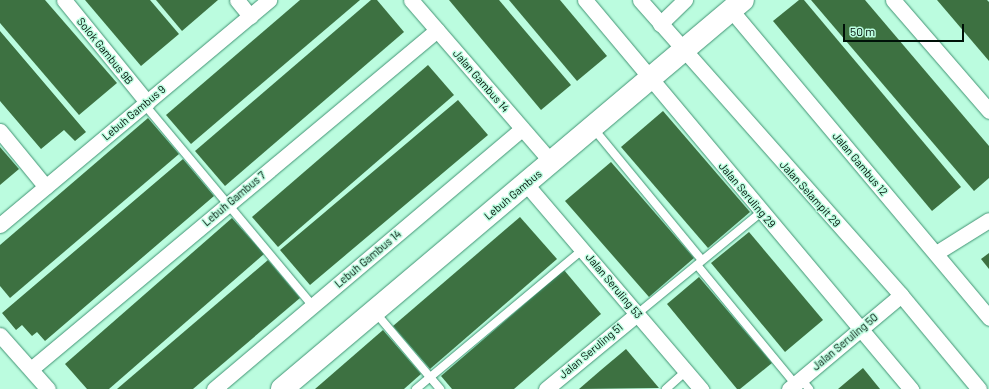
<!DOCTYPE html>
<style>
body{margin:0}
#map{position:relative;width:989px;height:389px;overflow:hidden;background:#bbfcdf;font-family:Barlow,sans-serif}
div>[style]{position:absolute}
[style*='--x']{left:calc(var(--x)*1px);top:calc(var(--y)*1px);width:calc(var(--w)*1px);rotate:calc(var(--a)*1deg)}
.building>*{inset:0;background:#3d7141}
.roads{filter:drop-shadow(0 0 1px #419373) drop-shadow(0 0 1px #419373)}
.lane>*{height:8px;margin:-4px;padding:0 4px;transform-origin:4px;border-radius:4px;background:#fff}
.street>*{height:15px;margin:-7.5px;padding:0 7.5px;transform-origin:7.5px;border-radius:7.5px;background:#fff}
.secondary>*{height:22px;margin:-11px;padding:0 11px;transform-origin:11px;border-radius:11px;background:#fff}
span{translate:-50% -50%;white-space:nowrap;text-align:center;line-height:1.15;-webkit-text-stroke:3px #bbfcdf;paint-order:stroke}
.street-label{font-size:11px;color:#001108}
.scale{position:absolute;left:843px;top:24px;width:121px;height:18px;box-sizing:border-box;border:2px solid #001108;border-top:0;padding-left:5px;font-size:12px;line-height:14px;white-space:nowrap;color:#001108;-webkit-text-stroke:3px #bbfcdf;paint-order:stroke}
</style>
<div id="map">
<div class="building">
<i style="clip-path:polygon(0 0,45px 0,117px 83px,79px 115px,0 23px)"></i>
<i style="clip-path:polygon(85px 0,150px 0,179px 34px,141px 66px)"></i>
<i style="clip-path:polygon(156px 0,218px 0,182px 31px)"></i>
<i style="clip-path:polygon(300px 0,360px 0,191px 144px,166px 115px)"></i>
<i style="clip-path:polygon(371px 0,377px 0,404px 32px,225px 186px,195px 151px)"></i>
<i style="clip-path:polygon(449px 0,499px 0,571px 85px,541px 110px)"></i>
<i style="clip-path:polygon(509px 0,560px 0,607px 56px,577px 81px)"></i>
<i style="clip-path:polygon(799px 0,804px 0,961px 187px,932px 211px,773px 21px)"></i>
<i style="clip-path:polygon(811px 0,865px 0,989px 146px,989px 178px,974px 191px)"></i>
<i style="clip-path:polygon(937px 0,987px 0,989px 2px,989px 61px)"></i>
<i style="clip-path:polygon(0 31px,86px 132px,75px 141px,64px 130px,41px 149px,0 101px)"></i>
<i style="clip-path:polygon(428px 65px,454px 95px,278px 247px,252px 217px)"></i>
<i style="clip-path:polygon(458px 100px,488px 135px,310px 285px,280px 250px)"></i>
<i style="clip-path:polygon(663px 111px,750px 212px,708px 248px,621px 147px)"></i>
<i style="clip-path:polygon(148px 118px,179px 154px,10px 298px,0 286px,0 245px)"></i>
<i style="clip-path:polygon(0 147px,19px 169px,0 185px)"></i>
<i style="clip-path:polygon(183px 159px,214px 196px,45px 341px,37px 332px,32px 336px,22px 325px,16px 330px,2px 313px)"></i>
<i style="clip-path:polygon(611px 162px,694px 258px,649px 297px,565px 201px)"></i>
<i style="clip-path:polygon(520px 217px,557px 259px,430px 369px,393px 326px)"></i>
<i style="clip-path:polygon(232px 218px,264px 254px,109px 389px,87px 389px,65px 364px)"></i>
<i style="clip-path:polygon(749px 232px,823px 320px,785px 352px,711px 263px)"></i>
<i style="clip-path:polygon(989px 253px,989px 269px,981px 259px)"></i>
<i style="clip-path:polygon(268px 260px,300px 298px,193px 389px,117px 389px)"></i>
<i style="clip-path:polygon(564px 270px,601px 314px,514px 389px,452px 389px,441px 376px)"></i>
<i style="clip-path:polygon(699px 277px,772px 363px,740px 389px,737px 389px,667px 304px)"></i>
<i style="clip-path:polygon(383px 330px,421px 374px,404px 389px,315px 389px)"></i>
<i style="clip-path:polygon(626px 349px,659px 388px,579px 389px,601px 370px)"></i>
<i style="clip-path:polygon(863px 368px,880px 389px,838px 389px)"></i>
</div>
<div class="roads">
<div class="lane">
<i style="--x:144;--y:104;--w:263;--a:50.1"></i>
<i style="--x:593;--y:128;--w:171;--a:50.5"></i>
<i style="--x:697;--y:265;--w:154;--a:50.5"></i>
<i style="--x:375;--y:312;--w:101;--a:49.8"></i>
<i style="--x:637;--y:314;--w:161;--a:-39.4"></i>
<i style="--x:801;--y:379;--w:13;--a:51"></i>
<i style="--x:416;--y:389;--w:217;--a:-39.9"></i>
<i style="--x:666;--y:389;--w:27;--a:-42"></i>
</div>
<div class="street">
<i style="--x:64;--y:0;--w:132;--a:50.9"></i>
<i style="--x:237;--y:0;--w:21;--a:51"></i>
<i style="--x:411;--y:0;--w:216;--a:49.1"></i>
<i style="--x:585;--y:0;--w:508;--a:50.04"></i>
<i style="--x:640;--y:0;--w:394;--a:48.5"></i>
<i style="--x:901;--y:295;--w:122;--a:50.3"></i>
<i style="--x:893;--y:0;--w:147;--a:49.1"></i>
<i style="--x:731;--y:10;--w:402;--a:50"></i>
<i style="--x:660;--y:24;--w:35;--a:-44"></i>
<i style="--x:0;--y:131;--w:72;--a:50.6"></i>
<i style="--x:526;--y:184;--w:270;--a:49.5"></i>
<i style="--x:0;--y:225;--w:351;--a:-39.9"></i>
<i style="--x:936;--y:253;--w:62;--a:-31.9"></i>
<i style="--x:0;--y:335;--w:72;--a:48.4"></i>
<i style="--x:31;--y:369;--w:529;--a:-39.86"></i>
<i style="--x:214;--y:389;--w:403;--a:-40.2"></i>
<i style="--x:546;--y:389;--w:118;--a:-39.5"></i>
<i style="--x:789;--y:389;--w:146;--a:-40"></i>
</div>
<div class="secondary">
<i style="--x:282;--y:389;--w:603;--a:-40.16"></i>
</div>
</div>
<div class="street-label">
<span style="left:105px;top:51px;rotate:51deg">Solok Gambus 9B</span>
<span style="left:481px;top:81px;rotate:49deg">Jalan Gambus 14</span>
<span style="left:134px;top:113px;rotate:-40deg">Lebuh Gambus 9</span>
<span style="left:860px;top:164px;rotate:50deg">Jalan Gambus 12</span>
<span style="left:810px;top:194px;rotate:48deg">Jalan Selampit 29</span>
<span style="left:513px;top:195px;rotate:-40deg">Lebuh Gambus</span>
<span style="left:747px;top:195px;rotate:50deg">Jalan Seruling 29</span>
<span style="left:234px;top:199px;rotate:-40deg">Lebuh Gambus 7</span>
<span style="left:368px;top:259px;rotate:-40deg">Lebuh Gambus 14</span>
<span style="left:614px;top:286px;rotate:50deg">Jalan Seruling 53</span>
<span style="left:845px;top:342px;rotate:-40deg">Jalan Seruling 50</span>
<span style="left:591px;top:351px;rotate:-40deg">Jalan Seruling 51</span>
</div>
<div class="scale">50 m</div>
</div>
